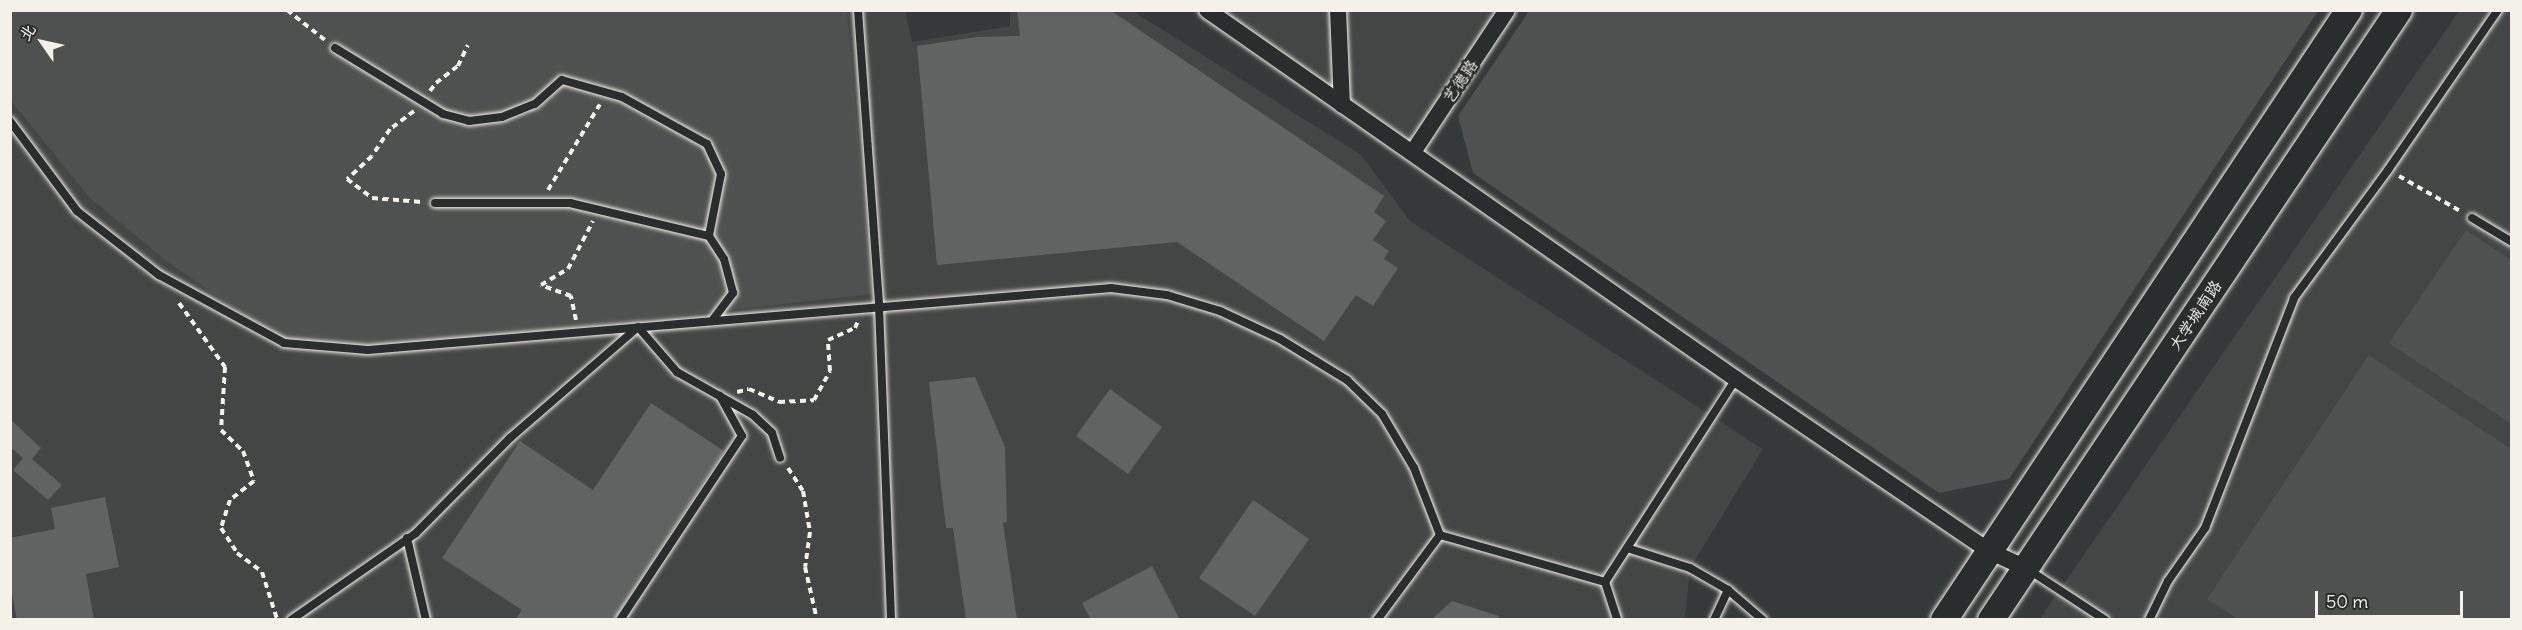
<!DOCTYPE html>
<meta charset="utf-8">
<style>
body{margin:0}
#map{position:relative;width:2522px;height:630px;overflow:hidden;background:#363939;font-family:Delius,"LXGW WenKai TC",sans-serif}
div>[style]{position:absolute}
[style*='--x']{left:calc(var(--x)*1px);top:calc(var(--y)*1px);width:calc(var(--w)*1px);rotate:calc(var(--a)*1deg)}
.built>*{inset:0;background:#434645}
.green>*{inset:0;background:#4e514f}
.building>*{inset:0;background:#616362}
.path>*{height:4px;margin-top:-2px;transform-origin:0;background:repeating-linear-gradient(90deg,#f4f1e8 0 6px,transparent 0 10.5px)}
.roads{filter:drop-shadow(0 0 2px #f4f1e8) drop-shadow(0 0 2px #f4f1e8)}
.lane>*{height:8px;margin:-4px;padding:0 4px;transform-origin:4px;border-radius:4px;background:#2a2d2e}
.street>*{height:16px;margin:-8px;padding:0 8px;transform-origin:8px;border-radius:8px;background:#2a2d2e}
.primary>*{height:26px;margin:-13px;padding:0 13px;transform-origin:13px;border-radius:13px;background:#2a2d2e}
span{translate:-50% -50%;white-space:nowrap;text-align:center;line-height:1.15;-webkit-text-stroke:5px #2a2d2e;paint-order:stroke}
.street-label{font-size:16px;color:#f4f1e8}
.frame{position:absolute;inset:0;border:12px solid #f4f1e8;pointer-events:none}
.north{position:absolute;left:12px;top:12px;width:60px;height:60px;-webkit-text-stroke:4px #2a2d2e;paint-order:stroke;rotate:304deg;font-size:16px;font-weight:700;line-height:24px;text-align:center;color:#f4f1e8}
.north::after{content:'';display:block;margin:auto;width:21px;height:27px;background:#f4f1e8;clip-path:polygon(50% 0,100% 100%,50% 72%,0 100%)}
.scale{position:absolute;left:2315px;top:591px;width:148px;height:27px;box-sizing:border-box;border:3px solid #f4f1e8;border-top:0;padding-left:8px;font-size:18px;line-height:21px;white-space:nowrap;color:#f4f1e8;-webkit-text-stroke:4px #2a2d2e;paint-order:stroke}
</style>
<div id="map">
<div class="built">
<i style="clip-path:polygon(905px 10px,912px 42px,1010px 26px,1010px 11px,1133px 11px,1361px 155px,1410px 221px,1763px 449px,1690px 568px,1685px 619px,11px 619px,10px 11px)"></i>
<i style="clip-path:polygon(1210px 11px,1508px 11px,1413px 152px)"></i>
<i style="clip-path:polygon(2459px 11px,2511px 11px,2511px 619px,2039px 620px)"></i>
</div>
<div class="green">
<i style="clip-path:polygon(10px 11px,847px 11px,872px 294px,381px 349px,284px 343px,165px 260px,89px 197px,11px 101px)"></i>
<i style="clip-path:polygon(1529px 11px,1529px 10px,2318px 11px,2009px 479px,1939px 493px,1473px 173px,1458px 116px)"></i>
<i style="clip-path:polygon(2466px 230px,2511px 260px,2511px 424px,2389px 343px)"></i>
<i style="clip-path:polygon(2369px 355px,2511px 449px,2511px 619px,2238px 619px,2207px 599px)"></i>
</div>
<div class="building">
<i style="clip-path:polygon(1017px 10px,1110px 10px,1384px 196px,1374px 212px,1386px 221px,1373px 240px,1389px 251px,1384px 259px,1398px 268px,1373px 306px,1356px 295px,1324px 341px,1177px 242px,937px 265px,917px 46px,977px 37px,1020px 36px)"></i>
<i style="clip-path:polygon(975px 377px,1005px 447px,1007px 522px,1003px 523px,1017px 620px,966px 620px,953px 528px,946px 528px,929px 382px)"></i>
<i style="clip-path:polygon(1110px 389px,1162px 427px,1128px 474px,1076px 436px)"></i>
<i style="clip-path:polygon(651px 403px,724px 451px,614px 620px,515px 620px,522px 610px,442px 558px,520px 441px,593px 490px)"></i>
<i style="clip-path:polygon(10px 419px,41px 448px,32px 459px,62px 485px,48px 500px,13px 470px,23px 458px,10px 447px)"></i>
<i style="clip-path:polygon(105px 497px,119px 567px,86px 574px,94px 620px,17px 620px,10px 583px,10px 538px,55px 529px,51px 508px)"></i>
<i style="clip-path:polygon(1253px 500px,1309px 539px,1255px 616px,1199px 578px)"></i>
<i style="clip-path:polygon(1152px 566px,1180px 620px,1091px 620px,1082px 603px)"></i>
<i style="clip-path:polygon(1452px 601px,1499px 616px,1498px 620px,1431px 620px)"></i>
</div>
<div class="path">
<i style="--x:287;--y:10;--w:48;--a:38.3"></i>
<i style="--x:430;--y:91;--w:10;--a:-53"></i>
<i style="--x:436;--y:83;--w:28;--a:-38"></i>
<i style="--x:458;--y:66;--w:23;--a:-65"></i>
<i style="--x:414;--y:111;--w:30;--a:143"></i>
<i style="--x:390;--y:129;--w:32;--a:124"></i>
<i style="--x:372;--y:156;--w:34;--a:137"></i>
<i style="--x:347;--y:179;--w:31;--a:37"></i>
<i style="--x:372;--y:198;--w:50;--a:4.6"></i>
<i style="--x:2399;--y:176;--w:70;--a:29.8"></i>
<i style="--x:548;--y:190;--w:100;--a:-58.8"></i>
<i style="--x:179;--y:303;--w:79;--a:54.3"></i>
<i style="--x:225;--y:367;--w:63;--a:93.6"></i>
<i style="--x:221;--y:430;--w:30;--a:44"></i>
<i style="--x:243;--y:451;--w:32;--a:70"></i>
<i style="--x:254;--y:481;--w:31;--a:142"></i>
<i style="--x:230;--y:500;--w:29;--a:108"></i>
<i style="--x:221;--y:528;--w:30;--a:57"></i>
<i style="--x:237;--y:553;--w:31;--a:37"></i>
<i style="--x:262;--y:572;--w:49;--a:72.3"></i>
<i style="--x:576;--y:320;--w:25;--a:-102"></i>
<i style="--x:571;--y:296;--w:32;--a:-160"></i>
<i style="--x:541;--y:285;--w:31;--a:-31"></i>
<i style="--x:568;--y:269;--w:54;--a:-62.5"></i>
<i style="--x:737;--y:392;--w:12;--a:-14"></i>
<i style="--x:749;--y:389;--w:33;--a:23"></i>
<i style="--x:779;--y:402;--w:35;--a:-3"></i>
<i style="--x:814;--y:400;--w:33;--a:-61"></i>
<i style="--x:830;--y:371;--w:31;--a:-94"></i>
<i style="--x:828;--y:340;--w:30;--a:-24"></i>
<i style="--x:855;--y:328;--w:8;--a:-67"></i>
<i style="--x:788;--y:468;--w:27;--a:57"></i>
<i style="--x:803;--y:491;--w:42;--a:80.3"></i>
<i style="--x:810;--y:532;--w:35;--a:98"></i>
<i style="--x:805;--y:567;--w:54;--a:77.2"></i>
</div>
<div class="roads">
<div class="lane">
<i style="--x:858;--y:10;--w:297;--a:85.9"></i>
<i style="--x:879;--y:306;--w:314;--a:87.8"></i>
<i style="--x:335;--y:48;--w:127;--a:31.4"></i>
<i style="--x:443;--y:114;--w:27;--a:15"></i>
<i style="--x:469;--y:121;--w:33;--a:-7"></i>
<i style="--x:502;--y:117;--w:35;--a:-22"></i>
<i style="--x:535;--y:104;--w:36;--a:-42"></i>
<i style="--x:562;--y:80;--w:62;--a:15.8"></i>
<i style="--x:622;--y:97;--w:97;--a:28.9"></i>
<i style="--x:707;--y:144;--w:33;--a:65"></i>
<i style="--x:721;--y:174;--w:63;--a:101"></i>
<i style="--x:709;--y:236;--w:27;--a:57"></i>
<i style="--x:724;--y:259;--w:35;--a:75"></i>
<i style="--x:733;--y:293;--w:35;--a:127"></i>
<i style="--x:10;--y:121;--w:112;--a:53.3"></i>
<i style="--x:77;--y:211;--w:104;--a:38"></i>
<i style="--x:159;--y:275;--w:142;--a:28.5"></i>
<i style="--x:284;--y:343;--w:84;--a:4.8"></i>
<i style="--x:368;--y:350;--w:746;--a:-4.77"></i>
<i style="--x:1111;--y:288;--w:56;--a:7.1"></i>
<i style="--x:1167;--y:295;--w:55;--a:16.8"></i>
<i style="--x:1220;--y:311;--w:66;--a:25"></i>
<i style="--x:1280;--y:339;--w:79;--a:31.5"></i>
<i style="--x:1347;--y:380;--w:49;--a:44.2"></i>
<i style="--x:1382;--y:414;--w:63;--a:59.3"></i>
<i style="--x:1414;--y:468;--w:72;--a:68.8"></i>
<i style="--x:1440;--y:535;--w:172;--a:15.9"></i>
<i style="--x:1605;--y:582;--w:242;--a:-57.2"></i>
<i style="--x:435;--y:203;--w:135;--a:0"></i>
<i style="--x:570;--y:203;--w:143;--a:13.4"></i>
<i style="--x:2472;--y:218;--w:47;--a:31"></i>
<i style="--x:407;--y:538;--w:84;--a:77"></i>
<i style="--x:1627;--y:548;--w:66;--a:17.6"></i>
<i style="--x:1690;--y:568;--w:44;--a:30.1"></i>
<i style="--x:1728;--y:590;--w:33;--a:115"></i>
<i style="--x:2029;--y:570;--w:91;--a:33.3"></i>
<i style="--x:1605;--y:582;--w:40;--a:72"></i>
<i style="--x:1728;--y:590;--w:46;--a:40.6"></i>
<i style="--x:291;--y:620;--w:152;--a:-34.8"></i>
<i style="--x:416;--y:533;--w:134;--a:-45.3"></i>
<i style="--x:510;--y:438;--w:169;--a:-40.9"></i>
<i style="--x:638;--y:327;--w:60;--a:49.1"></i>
<i style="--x:677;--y:372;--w:87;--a:29.5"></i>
<i style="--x:753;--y:415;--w:26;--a:43"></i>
<i style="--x:772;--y:433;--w:26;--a:72"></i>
<i style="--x:620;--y:620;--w:221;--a:-56.5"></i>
<i style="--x:742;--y:436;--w:46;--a:-118.8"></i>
<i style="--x:1377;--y:620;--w:106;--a:-53.5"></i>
<i style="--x:2149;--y:620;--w:43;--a:-64"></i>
<i style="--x:2168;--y:581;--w:65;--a:-55.1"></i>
<i style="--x:2205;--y:528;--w:247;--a:-68.8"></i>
<i style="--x:2294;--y:298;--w:159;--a:-53.7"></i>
<i style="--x:2388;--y:170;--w:194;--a:-55.5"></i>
</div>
<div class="street">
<i style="--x:1207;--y:10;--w:645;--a:34.9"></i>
<i style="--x:1736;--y:379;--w:306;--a:34.2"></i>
<i style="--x:1989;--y:551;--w:41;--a:24.7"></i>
<i style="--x:1338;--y:10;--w:95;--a:87.6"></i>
<i style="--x:1413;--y:152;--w:170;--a:-56.5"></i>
</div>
<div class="primary">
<i style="--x:1944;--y:620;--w:732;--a:-56.42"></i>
<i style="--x:1991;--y:620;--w:734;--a:-56.22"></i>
</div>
</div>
<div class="street-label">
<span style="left:1460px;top:81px;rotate:-56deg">艺德路</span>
<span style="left:2195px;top:315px;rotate:-56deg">大学城南路</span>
</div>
<div class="frame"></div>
<div class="north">北</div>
<div class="scale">50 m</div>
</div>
